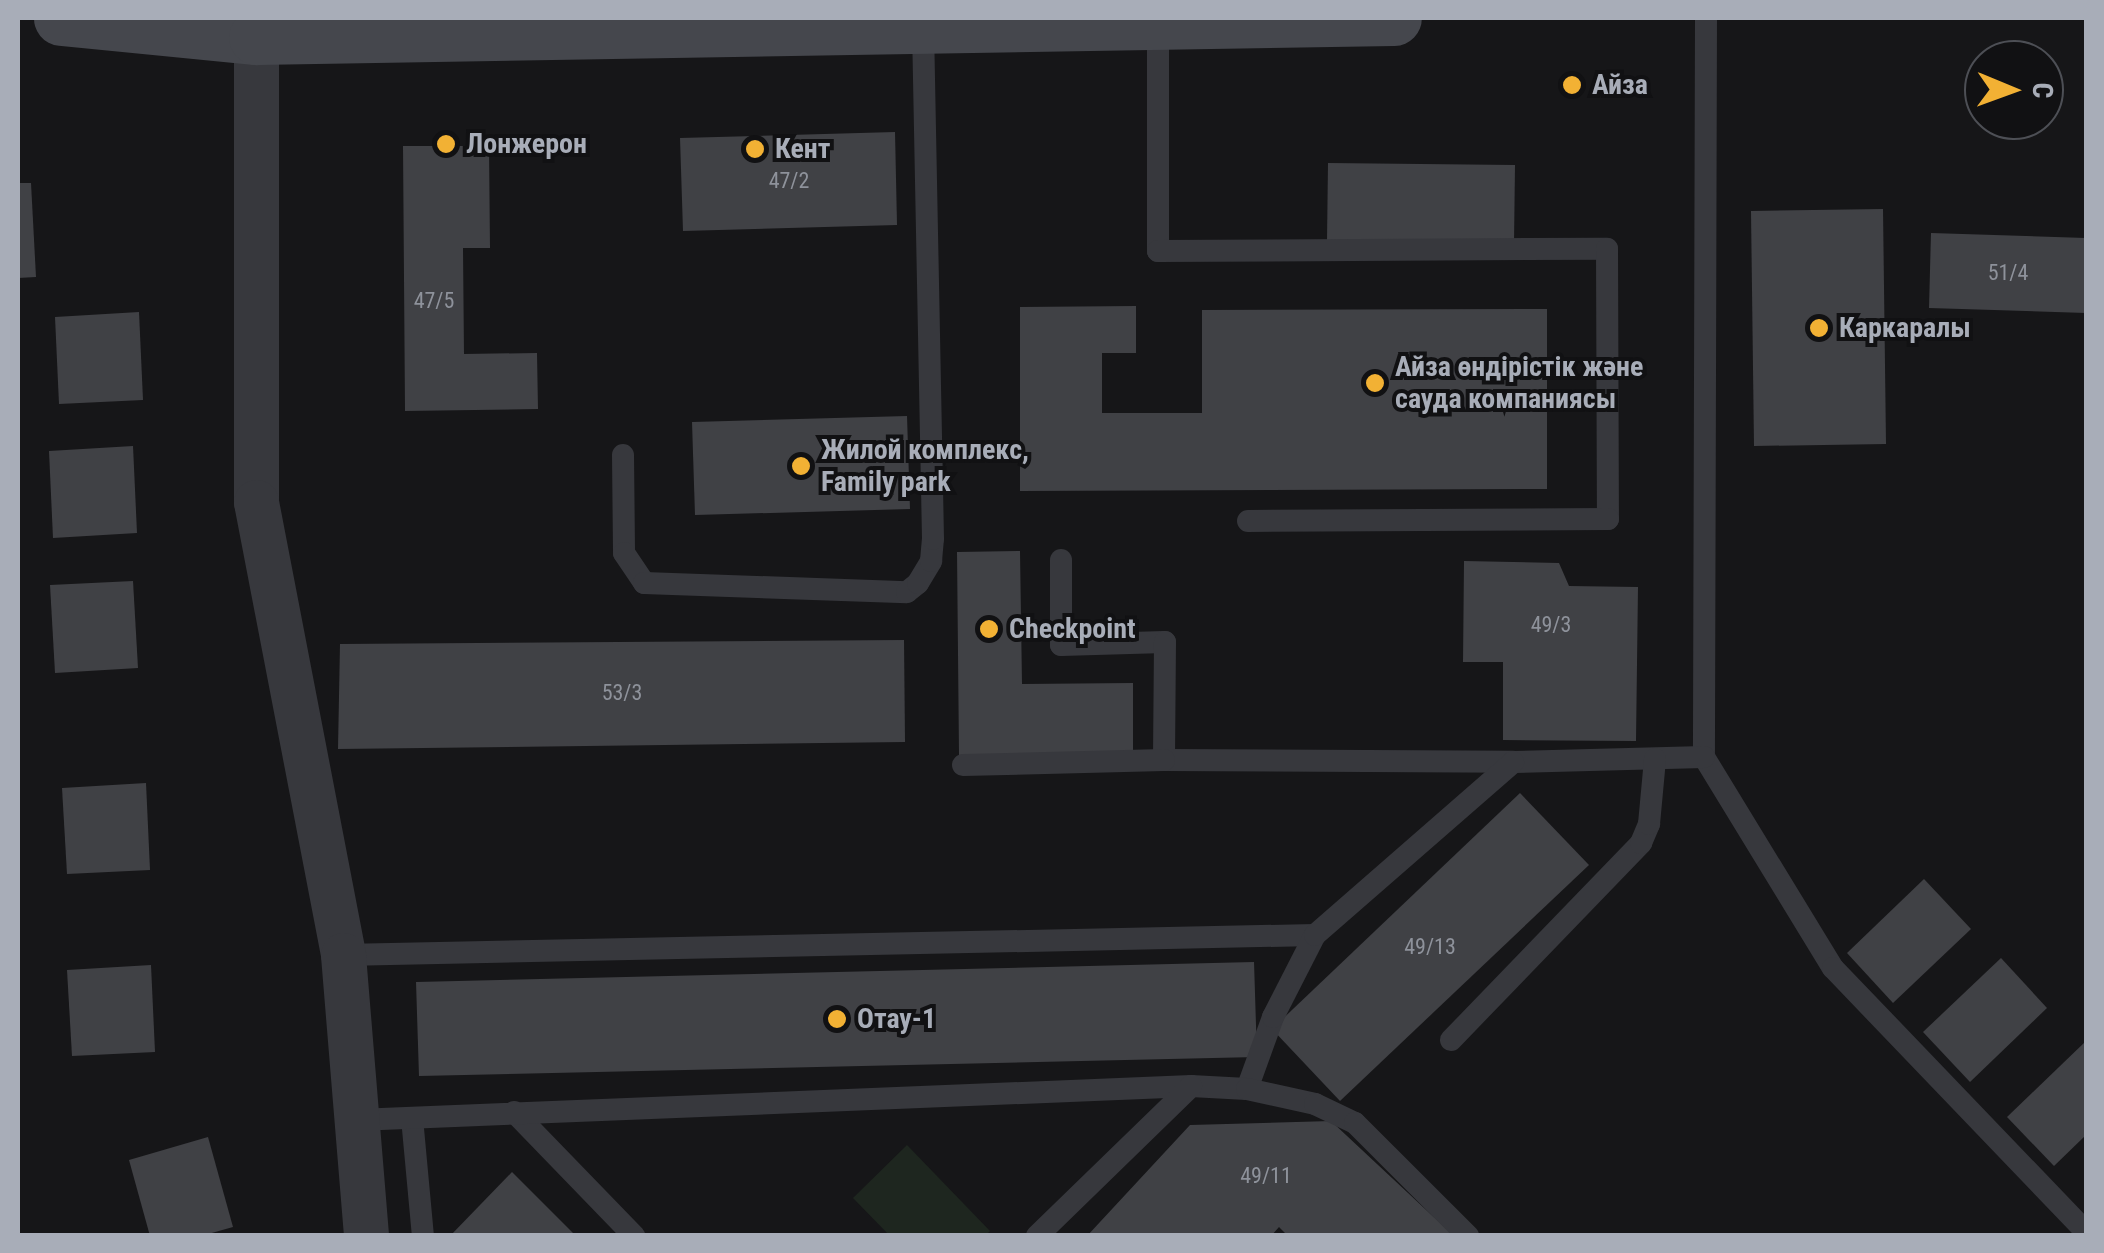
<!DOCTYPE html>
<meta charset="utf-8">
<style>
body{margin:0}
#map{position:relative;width:2104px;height:1253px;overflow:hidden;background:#161618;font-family:"Roboto Condensed",sans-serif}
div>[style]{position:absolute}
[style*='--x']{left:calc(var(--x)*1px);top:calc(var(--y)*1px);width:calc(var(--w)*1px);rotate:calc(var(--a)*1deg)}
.green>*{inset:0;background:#1e261f}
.building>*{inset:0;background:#404145}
.lane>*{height:22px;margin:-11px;padding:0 11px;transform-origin:11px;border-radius:11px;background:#37383d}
.street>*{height:45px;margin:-22.5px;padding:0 22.5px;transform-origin:22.5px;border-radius:22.5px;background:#37383d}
.secondary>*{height:55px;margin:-27.5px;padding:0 27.5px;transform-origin:27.5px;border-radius:27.5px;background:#45474d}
.dots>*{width:28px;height:28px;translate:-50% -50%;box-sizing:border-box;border:5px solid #111113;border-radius:50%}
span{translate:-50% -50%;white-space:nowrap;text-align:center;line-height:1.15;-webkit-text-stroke:8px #111113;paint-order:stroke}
.number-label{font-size:22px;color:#8e929b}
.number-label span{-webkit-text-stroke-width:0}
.poi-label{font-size:28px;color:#a8adb8;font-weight:700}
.left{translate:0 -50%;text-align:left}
.frame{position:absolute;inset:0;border:20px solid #a8adb8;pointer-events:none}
.north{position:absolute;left:1964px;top:40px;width:100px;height:100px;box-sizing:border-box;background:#111113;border:2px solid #4d4f55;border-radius:50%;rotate:91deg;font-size:28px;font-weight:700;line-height:40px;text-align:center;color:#a8adb8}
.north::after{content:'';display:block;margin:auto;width:35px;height:45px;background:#f2b134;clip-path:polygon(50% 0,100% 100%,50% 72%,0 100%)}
</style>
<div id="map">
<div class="green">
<i style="clip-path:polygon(907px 1145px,990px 1231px,986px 1235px,889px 1235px,853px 1198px)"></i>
</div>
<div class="building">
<i style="clip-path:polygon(895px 132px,897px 225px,683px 231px,680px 138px)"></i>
<i style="clip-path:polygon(403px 146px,489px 146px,490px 248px,463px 248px,464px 354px,537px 353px,538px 409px,405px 411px)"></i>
<i style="clip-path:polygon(1328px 163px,1515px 165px,1514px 243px,1327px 241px)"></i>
<i style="clip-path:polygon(18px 183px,31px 183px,36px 277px,18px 278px)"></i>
<i style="clip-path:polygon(1883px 209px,1886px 444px,1754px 446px,1751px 211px)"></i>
<i style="clip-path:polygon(1931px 233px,2086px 238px,2086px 313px,1929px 308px)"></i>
<i style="clip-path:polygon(1136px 306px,1136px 353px,1102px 353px,1102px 413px,1202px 413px,1202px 310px,1547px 309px,1547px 489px,1020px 491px,1020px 307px)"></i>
<i style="clip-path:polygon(139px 312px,143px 400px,59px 404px,55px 317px)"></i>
<i style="clip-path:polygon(907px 416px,910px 509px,695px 515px,692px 422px)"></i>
<i style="clip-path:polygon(133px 446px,137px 533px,53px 538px,49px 451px)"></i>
<i style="clip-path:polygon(1020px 551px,1022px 684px,1133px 683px,1133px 753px,959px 755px,957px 552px)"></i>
<i style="clip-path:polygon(1464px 561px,1559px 563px,1569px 586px,1638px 587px,1636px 741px,1503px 740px,1503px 662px,1463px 662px)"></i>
<i style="clip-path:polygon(133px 581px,138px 668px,55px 673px,50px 585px)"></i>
<i style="clip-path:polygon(904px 640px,905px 742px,338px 749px,340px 644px)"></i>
<i style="clip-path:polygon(146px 783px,150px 870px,67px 874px,62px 788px)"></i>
<i style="clip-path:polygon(1520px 793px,1589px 865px,1340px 1101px,1272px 1029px)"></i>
<i style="clip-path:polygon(1924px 879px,1971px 929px,1893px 1003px,1847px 953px)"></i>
<i style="clip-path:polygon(2001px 958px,2047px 1008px,1970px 1082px,1923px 1032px)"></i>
<i style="clip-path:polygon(1254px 962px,1257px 1057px,419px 1076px,416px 982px)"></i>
<i style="clip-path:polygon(151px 965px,155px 1052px,72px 1056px,67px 970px)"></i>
<i style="clip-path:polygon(2086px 1041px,2086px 1135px,2054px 1166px,2007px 1117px)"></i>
<i style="clip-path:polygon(1331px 1121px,1454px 1236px,1288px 1236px,1279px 1227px,1271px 1236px,1087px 1236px,1190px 1125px)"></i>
<i style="clip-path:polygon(208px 1137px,233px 1227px,201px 1236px,150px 1236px,129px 1160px)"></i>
<i style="clip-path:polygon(512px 1172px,576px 1236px,450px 1236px)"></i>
</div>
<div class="lane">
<i style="--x:1706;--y:18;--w:739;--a:90.16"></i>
<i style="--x:1704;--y:757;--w:247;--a:58.6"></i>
<i style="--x:1833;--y:968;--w:366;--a:46.2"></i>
<i style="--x:1158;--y:24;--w:227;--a:90"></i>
<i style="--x:1158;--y:251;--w:449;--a:-0.3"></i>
<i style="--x:1607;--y:249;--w:270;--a:89.8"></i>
<i style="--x:1608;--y:519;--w:360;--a:179.7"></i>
<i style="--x:623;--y:455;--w:98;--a:89.4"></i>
<i style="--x:624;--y:553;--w:36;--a:56"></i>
<i style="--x:644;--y:583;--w:263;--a:2"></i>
<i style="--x:907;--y:592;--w:14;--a:-39"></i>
<i style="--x:918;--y:583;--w:26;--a:-59"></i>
<i style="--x:931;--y:561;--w:22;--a:-85"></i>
<i style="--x:933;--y:539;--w:512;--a:-91.12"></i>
<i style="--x:1061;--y:560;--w:85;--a:90"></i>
<i style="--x:1061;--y:645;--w:104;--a:-1.7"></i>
<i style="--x:1165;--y:642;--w:118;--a:90.5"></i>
<i style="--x:1164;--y:760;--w:349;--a:0.3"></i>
<i style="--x:1513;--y:762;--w:191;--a:-1.5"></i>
<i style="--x:963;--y:765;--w:201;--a:-1.4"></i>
<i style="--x:343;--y:955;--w:972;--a:-1.18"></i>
<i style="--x:1451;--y:1040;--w:274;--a:-46"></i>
<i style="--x:1641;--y:843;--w:21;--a:-67"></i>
<i style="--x:1649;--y:824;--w:65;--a:-84.7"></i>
<i style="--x:1247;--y:1089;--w:77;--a:-70.1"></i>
<i style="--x:1273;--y:1017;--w:92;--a:-62.9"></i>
<i style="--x:1315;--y:935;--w:263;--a:-41.1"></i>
<i style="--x:514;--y:1112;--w:173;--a:45.9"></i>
<i style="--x:412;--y:1118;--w:119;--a:84.7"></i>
<i style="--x:357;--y:1120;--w:835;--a:-2.33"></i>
<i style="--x:1191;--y:1086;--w:56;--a:3.1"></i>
<i style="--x:1247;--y:1089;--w:70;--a:12.4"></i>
<i style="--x:1315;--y:1104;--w:44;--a:25.4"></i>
<i style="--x:1355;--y:1123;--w:160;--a:45"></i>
<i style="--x:1037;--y:1236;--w:215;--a:-44.2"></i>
</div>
<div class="street">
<i style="--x:256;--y:37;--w:465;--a:90"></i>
<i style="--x:256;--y:502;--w:461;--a:79.1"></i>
<i style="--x:343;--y:955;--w:282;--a:85.3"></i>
</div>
<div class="secondary">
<i style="--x:61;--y:18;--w:196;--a:5.6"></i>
<i style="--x:256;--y:37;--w:1138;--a:-0.96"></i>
</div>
<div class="dots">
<i style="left:1572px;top:85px;background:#f2b134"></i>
<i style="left:446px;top:144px;background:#f2b134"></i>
<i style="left:755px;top:149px;background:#f2b134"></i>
<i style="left:1819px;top:328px;background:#f2b134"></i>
<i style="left:1375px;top:383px;background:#f2b134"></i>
<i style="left:801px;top:466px;background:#f2b134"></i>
<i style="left:989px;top:629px;background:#f2b134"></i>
<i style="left:837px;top:1019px;background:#f2b134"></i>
</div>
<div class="number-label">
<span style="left:789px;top:181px">47/2</span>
<span style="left:2008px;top:273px">51/4</span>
<span style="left:434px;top:301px">47/5</span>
<span style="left:1551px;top:625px">49/3</span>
<span style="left:622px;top:693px">53/3</span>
<span style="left:1430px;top:947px">49/13</span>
<span style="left:1266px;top:1176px">49/11</span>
</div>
<div class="poi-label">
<span class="left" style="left:1592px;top:85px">Айза</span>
<span class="left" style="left:466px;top:144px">Лонжерон</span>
<span class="left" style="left:775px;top:149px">Кент</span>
<span class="left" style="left:1839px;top:328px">Каркаралы</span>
<span class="left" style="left:1395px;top:383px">Айза өндірістік және<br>сауда компаниясы</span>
<span class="left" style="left:821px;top:466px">Жилой комплекс,<br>Family park</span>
<span class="left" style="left:1009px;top:629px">Checkpoint</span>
<span class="left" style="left:857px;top:1019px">Отау-1</span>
</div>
<div class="frame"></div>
<div class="north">С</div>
</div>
